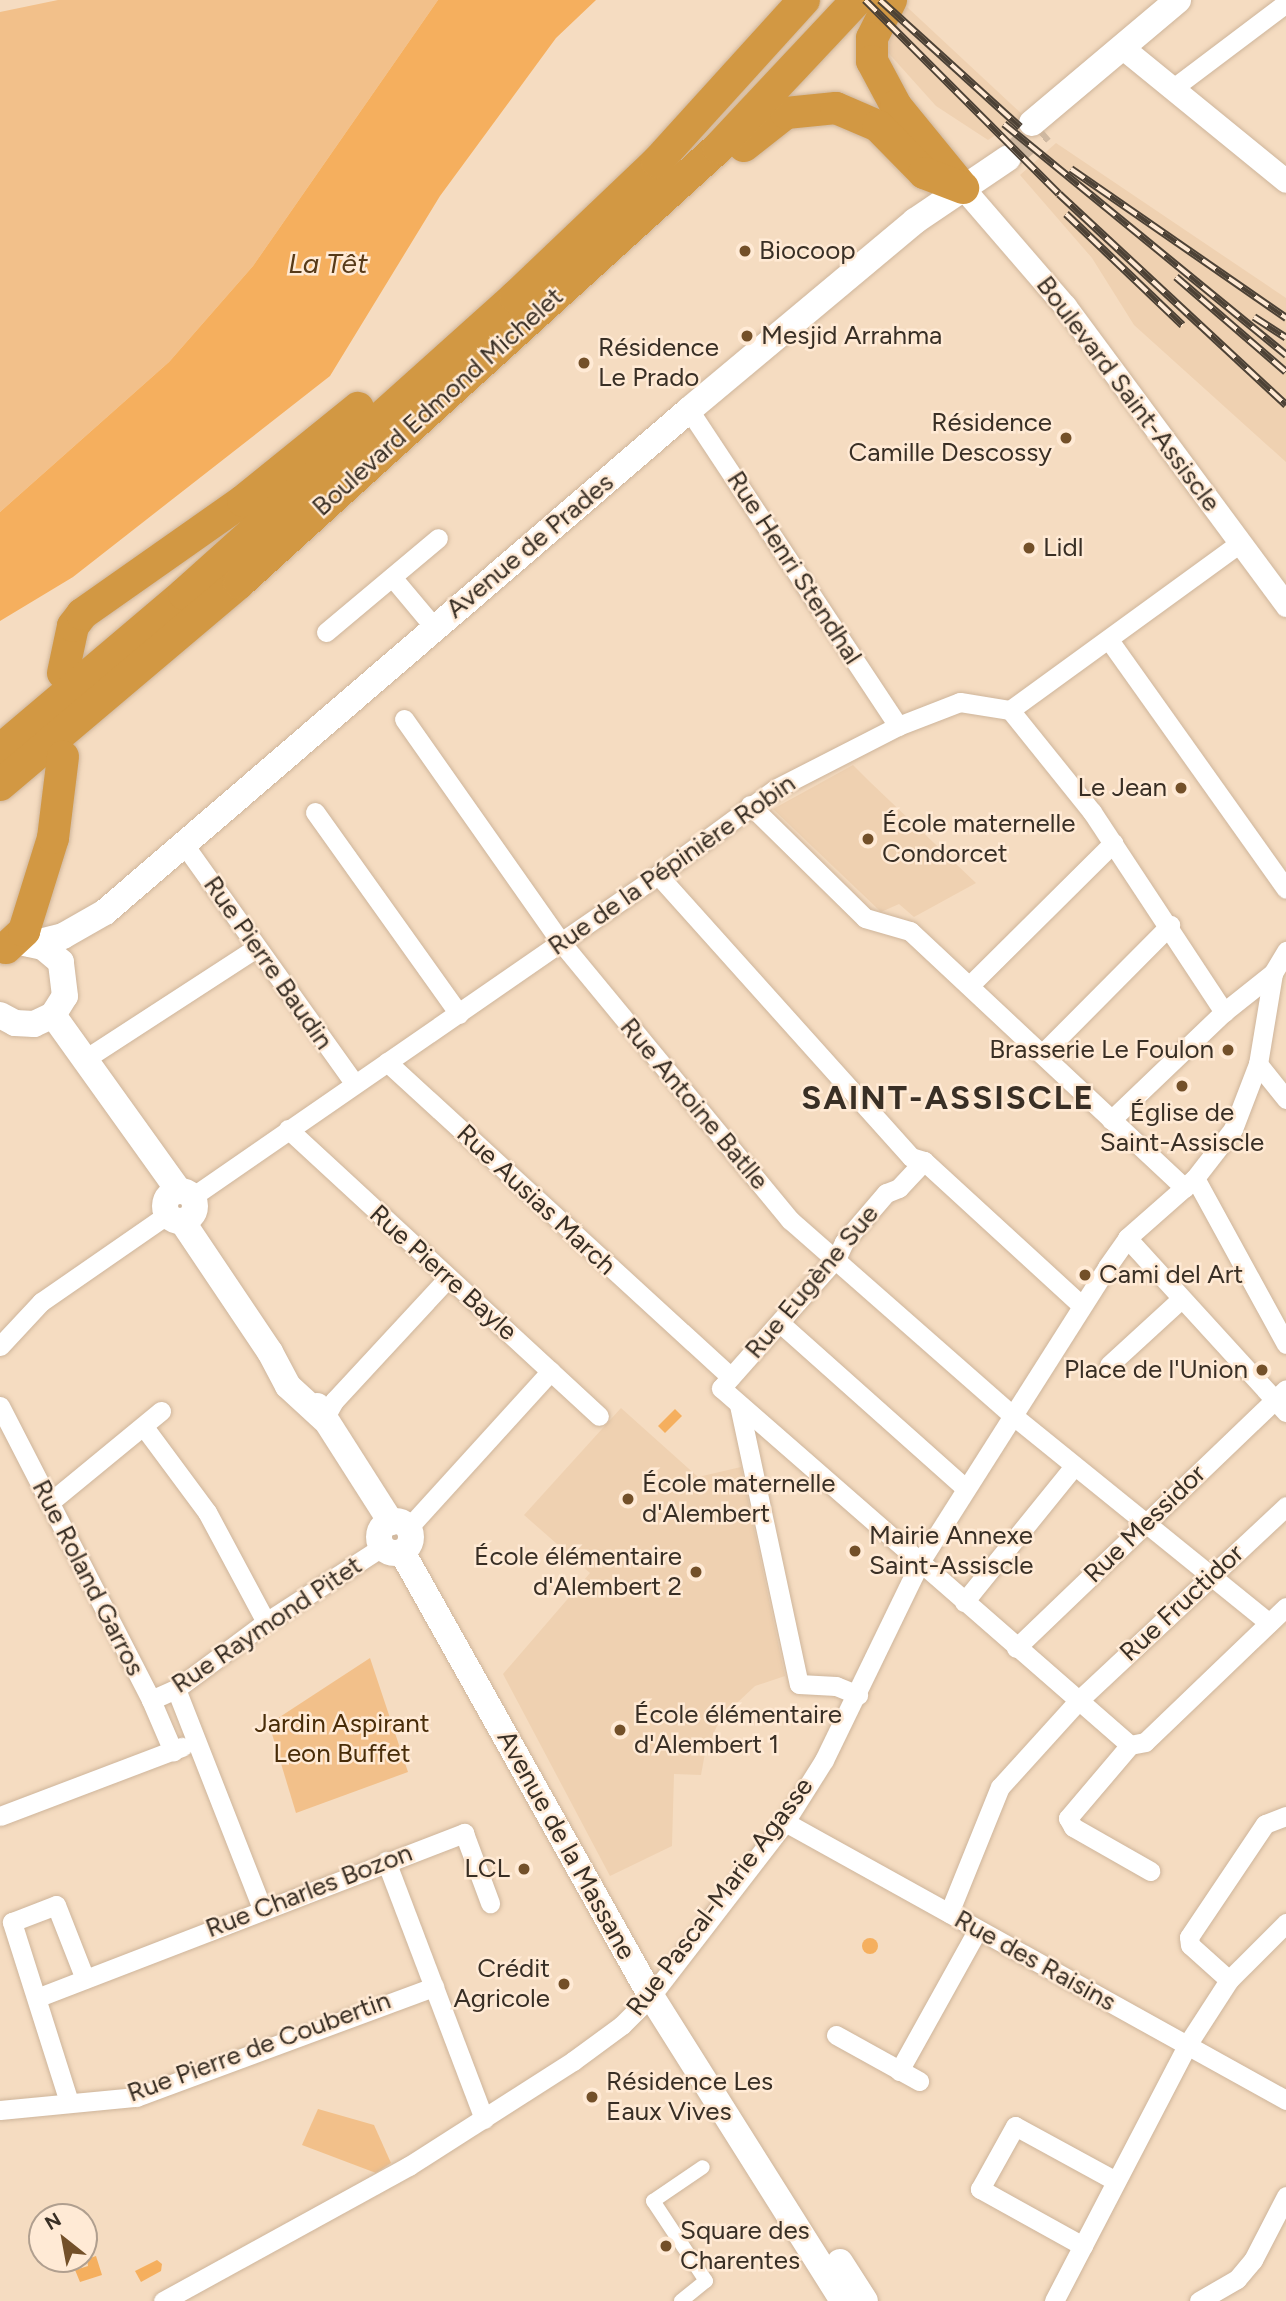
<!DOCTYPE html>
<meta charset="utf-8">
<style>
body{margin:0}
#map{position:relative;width:1286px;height:2301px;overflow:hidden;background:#f5dcc1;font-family:Figtree,sans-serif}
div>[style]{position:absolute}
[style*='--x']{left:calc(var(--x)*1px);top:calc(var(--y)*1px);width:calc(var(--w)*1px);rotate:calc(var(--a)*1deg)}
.built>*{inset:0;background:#efd1b1}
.green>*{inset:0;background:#f2c08a}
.water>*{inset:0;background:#f5af5e}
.round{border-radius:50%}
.secondary-tunnel>*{height:26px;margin-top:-13px;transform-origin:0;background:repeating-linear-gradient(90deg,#cfb9a2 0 26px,transparent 0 39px)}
.roads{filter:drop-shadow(0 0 2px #ceb59b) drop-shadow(0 0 2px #ceb59b)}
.pedestrian>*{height:14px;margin:-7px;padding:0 7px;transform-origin:7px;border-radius:7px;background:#fff}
.minor>*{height:19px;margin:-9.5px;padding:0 9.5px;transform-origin:9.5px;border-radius:9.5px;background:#fff}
.tertiary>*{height:23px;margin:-11.5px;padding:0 11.5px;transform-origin:11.5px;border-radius:11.5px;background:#fff}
.secondary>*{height:26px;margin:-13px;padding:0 13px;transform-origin:13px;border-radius:13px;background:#fff}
.secondary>.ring{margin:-13px;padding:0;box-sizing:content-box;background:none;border:26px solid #fff;border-radius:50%}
.trunk>*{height:32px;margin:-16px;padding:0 16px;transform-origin:16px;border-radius:16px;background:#d29843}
.rail>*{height:8px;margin-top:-4px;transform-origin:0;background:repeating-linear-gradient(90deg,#ffead5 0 16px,#4d4236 0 32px);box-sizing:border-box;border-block:2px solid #4d4236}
.dots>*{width:19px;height:19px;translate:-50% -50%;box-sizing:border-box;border:4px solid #ffead5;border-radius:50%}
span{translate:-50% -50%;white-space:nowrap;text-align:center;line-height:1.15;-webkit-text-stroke:5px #ffead5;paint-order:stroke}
.poi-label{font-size:26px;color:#392f25}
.left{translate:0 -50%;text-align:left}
.right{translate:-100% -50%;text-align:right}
.street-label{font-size:26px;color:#392f25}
.park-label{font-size:26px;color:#482c08}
.water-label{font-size:28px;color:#573a18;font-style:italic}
.district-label{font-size:33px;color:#392f25;font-weight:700;letter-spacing:2px}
.north{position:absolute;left:28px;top:2203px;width:70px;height:70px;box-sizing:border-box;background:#ffead5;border:2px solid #b09f8f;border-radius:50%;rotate:329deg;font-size:19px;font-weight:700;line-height:28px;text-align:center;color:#392f25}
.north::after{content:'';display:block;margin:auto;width:24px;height:32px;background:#735029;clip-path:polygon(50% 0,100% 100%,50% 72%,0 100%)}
</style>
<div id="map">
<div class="built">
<i style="clip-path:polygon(907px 7px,1024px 116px,988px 140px,936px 106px,883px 47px,888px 29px)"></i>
<i style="clip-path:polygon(1056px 143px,1286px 298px,1286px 462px,1134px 325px,1092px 258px,1020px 175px)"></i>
<i style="clip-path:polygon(853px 765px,869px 781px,976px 883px,914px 917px,899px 904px,881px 912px,773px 809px)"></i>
<i style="clip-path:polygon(621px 1408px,698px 1477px,741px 1467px,785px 1676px,755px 1686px,720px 1719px,705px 1753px,701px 1775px,674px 1774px,672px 1846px,610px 1876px,503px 1674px,590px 1573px,524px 1515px)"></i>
</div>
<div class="green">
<i style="clip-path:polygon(58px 0,438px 0,253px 266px,169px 362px,0 512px,0 12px)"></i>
<i style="clip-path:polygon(370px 1658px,408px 1772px,296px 1813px,269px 1724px)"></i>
<i style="clip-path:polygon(318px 2109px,374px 2125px,391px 2163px,376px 2173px,302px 2145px)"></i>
</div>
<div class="water">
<i style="clip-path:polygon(438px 0,596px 0,556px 38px,440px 196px,330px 376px,73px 577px,0 621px,0 512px,169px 362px,253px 266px)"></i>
<i style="clip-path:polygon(675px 1409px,682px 1416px,665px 1433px,658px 1426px)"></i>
<i class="round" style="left:862px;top:1938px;width:16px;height:16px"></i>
<i style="clip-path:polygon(96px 2256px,102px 2275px,80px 2282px,75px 2270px,88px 2266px,87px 2259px)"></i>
<i style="clip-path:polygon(157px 2260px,162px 2264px,161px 2271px,141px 2282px,135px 2271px)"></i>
</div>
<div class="secondary-tunnel">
<i style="--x:1008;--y:158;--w:45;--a:-40.5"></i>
</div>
<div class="roads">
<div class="pedestrian">
<i style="--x:681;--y:2301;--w:32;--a:-39"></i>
<i style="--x:706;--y:2281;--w:96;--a:-123.5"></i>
<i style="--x:653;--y:2201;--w:60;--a:-34.2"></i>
</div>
<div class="minor">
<i style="--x:1172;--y:89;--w:143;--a:-37"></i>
<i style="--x:689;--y:410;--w:379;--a:56.5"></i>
<i style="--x:392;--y:577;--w:65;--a:50"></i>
<i style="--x:326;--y:632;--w:146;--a:-40"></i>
<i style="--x:1109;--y:640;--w:305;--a:54.6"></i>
<i style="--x:1010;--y:710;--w:131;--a:51.2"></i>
<i style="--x:1092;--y:812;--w:240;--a:56.6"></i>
<i style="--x:404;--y:719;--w:271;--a:54.9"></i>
<i style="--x:560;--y:941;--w:362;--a:50.5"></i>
<i style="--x:790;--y:1220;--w:293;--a:41.3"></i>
<i style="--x:1010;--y:1413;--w:333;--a:39"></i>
<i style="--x:750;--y:805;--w:161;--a:44.5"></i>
<i style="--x:865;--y:918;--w:47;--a:16.1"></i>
<i style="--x:910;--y:931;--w:376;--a:43.1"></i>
<i style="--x:315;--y:812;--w:248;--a:54.5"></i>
<i style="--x:183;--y:843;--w:295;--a:54.5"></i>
<i style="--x:658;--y:875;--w:379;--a:48.1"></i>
<i style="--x:911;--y:1157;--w:14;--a:17"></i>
<i style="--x:924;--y:1161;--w:213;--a:42.5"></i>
<i style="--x:970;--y:985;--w:202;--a:-44.8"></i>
<i style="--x:1042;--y:1054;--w:182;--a:-45.2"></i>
<i style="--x:82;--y:1061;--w:207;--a:-33"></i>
<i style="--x:387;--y:1062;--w:466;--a:42.5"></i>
<i style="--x:1258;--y:1064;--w:45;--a:51.3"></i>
<i style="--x:1111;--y:1120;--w:156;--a:-43.7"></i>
<i style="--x:1224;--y:1012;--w:63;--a:-38.5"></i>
<i style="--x:288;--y:1129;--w:423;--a:42.7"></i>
<i style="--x:924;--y:1161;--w:37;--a:133"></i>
<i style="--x:899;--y:1188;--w:14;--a:159"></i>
<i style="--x:886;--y:1193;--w:65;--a:130.6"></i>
<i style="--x:844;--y:1242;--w:17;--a:115"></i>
<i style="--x:837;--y:1257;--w:175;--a:131.5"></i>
<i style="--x:721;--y:1388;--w:543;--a:41.12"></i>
<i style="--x:1195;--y:1178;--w:189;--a:61.3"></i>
<i style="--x:192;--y:1197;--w:566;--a:-34.64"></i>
<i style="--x:658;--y:875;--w:145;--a:-36.3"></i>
<i style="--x:775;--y:789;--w:138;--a:-27.1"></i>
<i style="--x:898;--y:726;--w:66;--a:-21.2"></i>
<i style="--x:960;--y:702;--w:51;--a:9.1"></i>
<i style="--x:1010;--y:710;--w:284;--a:-36"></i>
<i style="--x:1127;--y:1238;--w:236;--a:47.6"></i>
<i style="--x:780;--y:1323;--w:248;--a:41.7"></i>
<i style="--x:0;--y:1346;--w:60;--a:-47"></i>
<i style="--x:41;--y:1302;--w:155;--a:-34.7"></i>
<i style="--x:1109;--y:1365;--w:98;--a:-42.5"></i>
<i style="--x:739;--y:1405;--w:285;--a:77.9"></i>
<i style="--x:799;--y:1684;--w:37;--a:3"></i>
<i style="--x:836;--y:1686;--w:24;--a:22"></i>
<i style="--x:0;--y:1406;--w:331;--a:62.8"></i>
<i style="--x:151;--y:1700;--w:56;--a:66.7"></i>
<i style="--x:324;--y:1419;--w:21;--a:-61"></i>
<i style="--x:334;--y:1401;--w:168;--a:-47.2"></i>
<i style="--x:144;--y:1427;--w:106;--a:53.5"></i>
<i style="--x:207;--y:1512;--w:125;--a:61.8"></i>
<i style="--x:49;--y:1503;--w:145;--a:-39.4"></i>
<i style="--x:408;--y:1528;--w:212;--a:-47.7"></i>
<i style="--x:964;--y:1602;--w:175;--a:-51"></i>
<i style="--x:1016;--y:1648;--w:374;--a:-43.8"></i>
<i style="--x:176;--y:1689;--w:235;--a:68.6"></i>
<i style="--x:151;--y:1700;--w:27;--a:-24"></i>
<i style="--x:176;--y:1689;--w:112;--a:-36.7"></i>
<i style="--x:266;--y:1622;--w:138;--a:-32.9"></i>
<i style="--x:1130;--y:1745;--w:15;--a:-11"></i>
<i style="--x:1145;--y:1742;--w:195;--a:-43.8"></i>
<i style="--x:1130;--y:1745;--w:96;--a:130.3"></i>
<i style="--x:1068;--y:1818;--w:10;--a:61"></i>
<i style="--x:1073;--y:1827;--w:89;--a:29.7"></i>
<i style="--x:0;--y:1816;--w:195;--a:-20.8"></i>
<i style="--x:785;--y:1822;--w:573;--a:29.03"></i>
<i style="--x:386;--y:1861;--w:276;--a:69.2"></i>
<i style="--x:949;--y:1913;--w:136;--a:-68"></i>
<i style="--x:1000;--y:1787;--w:118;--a:-47.8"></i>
<i style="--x:1079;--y:1700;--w:284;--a:-43.1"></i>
<i style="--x:1229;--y:1980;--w:52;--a:-138.1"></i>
<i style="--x:1190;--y:1945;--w:8;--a:-97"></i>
<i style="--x:1189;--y:1937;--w:136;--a:-56.1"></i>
<i style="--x:1265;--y:1824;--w:22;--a:-21"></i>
<i style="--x:39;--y:1997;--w:456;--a:-21.1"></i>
<i style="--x:464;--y:1833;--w:75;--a:69.6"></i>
<i style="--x:836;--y:2035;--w:95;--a:29"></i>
<i style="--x:899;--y:2071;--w:160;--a:-60.9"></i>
<i style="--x:69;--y:2102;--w:189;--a:-107.6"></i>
<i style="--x:12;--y:1922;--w:47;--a:-21.1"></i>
<i style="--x:56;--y:1905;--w:79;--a:68.6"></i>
<i style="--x:0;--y:2110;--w:137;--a:-5.5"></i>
<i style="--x:136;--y:2097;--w:318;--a:-20.3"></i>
<i style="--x:1083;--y:2246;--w:118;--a:-151"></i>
<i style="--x:980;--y:2189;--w:72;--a:-60.9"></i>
<i style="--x:1015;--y:2126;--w:115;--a:28.6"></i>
<i style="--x:163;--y:2301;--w:281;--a:-28.8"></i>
<i style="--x:409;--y:2166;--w:195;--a:-32.6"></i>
<i style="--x:573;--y:2061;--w:61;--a:-36.3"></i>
<i style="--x:622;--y:2025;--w:41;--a:-45"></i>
<i style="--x:651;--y:1996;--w:220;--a:-52.4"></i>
<i style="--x:785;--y:1822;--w:73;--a:-57.8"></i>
<i style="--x:824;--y:1760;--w:220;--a:-64.1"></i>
<i style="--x:920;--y:1562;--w:349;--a:-57.6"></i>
<i style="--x:1107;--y:1267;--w:35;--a:-55"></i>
<i style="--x:1127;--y:1238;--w:91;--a:-41.4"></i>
<i style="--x:1195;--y:1178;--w:62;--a:-52.2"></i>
<i style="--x:1233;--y:1129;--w:70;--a:-69"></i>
<i style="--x:1258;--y:1064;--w:92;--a:-80.6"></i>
<i style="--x:1273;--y:973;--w:26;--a:-59"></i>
<i style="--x:1054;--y:2301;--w:288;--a:-62.5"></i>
<i style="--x:1187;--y:2045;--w:77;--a:-57.1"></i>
<i style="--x:1229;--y:1980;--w:81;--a:-45"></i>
<i style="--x:1199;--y:2301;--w:44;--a:-30.1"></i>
<i style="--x:1237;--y:2279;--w:25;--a:-50"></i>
<i style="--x:1253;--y:2260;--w:72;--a:-62.7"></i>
</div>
<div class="tertiary">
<i style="--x:1123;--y:48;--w:210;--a:39.2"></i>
<i style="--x:963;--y:188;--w:156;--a:49.2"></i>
<i style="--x:1065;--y:306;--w:372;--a:53.5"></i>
</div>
<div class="secondary">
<i style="--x:1032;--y:123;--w:191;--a:-40.1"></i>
<i style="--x:31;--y:944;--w:33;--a:-14"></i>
<i style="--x:63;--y:936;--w:48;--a:-29.7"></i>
<i style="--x:105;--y:912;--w:770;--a:-40.68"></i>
<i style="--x:689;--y:410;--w:295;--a:-39.9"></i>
<i style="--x:915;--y:221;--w:112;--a:-34.1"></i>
<i style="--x:0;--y:1015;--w:17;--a:28"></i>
<i style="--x:15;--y:1023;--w:19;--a:3"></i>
<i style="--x:34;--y:1024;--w:21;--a:-25"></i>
<i style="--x:53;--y:1015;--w:22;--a:-58"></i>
<i style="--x:65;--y:996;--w:34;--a:-97"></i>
<i style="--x:61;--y:962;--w:23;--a:-140"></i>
<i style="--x:43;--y:947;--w:19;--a:-168"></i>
<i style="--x:53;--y:1015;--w:216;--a:54.4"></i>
<i class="ring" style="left:165px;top:1191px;width:4px;height:4px"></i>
<i style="--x:182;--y:1221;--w:158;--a:56.1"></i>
<i style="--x:270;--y:1352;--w:38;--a:62"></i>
<i style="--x:288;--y:1386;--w:49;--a:42.5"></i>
<i style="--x:317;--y:1406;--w:138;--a:57.5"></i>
<i class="ring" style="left:379px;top:1521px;width:6px;height:6px"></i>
<i style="--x:402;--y:1552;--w:509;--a:60.72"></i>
<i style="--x:651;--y:1996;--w:360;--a:57.8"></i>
<i style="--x:840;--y:2262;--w:46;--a:57.3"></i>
</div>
<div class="trunk">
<i style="--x:891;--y:0;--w:42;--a:116.6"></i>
<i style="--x:872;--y:38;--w:23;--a:90"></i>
<i style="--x:872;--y:61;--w:51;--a:61.9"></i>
<i style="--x:896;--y:106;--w:104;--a:50.8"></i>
<i style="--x:744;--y:146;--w:53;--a:-38.2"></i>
<i style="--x:786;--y:113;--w:50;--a:-5.7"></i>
<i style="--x:836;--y:108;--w:46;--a:23.2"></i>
<i style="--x:878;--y:126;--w:66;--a:45.6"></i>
<i style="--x:924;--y:173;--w:42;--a:21"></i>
<i style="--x:63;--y:673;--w:48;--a:-78"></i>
<i style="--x:73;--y:626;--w:15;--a:-53"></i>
<i style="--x:82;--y:614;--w:197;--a:-35.1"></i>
<i style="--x:243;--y:501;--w:148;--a:-39"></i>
<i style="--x:0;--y:750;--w:241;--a:-40.3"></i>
<i style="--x:184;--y:594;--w:445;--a:-41.9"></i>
<i style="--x:515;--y:297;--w:196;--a:-43.6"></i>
<i style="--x:657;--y:162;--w:219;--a:-47.8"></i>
<i style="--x:0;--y:785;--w:313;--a:-40.2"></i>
<i style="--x:239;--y:583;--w:647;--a:-42.24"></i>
<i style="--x:718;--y:148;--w:203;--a:-46.8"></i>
<i style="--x:6;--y:948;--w:25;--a:-43"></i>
<i style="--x:24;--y:931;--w:97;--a:-72.7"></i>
<i style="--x:53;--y:838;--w:82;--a:-83"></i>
</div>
</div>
<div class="rail">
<i style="--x:865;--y:0;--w:274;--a:45"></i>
<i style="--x:1059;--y:194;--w:310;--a:42.9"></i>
<i style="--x:880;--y:0;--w:189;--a:42.2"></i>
<i style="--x:1004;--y:124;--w:365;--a:39.3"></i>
<i style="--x:1071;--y:169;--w:262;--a:34.7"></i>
<i style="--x:1066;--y:214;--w:161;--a:43.7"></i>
<i style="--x:1176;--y:277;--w:145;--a:40.8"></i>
<i style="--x:1254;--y:317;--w:38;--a:33"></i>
</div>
<div class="dots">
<i style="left:745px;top:251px;background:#735029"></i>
<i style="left:747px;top:336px;background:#735029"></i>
<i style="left:584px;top:363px;background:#735029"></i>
<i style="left:1066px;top:438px;background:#735029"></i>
<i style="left:1029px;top:548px;background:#735029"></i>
<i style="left:1181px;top:788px;background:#735029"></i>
<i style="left:868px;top:839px;background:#735029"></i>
<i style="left:1228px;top:1050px;background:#735029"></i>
<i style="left:1182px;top:1086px;background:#735029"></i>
<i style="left:1085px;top:1275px;background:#735029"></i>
<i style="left:1262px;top:1370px;background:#735029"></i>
<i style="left:628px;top:1499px;background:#735029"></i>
<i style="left:855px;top:1551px;background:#735029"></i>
<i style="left:696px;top:1572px;background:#735029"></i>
<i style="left:620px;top:1730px;background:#735029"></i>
<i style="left:524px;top:1869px;background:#735029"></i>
<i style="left:564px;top:1984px;background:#735029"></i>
<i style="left:592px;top:2097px;background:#735029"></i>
<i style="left:666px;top:2246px;background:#735029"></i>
</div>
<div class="poi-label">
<span class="left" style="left:759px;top:251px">Biocoop</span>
<span class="left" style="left:761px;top:336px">Mesjid Arrahma</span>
<span class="left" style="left:598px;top:363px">Résidence<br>Le Prado</span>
<span class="right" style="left:1052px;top:438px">Résidence<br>Camille Descossy</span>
<span class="left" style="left:1043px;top:548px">Lidl</span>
<span class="right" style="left:1167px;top:788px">Le Jean</span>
<span class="left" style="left:882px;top:839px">École maternelle<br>Condorcet</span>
<span class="right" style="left:1214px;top:1050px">Brasserie Le Foulon</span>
<span style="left:1182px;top:1128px">Église de<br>Saint-Assiscle</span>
<span class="left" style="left:1099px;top:1275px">Cami del Art</span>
<span class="right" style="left:1248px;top:1370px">Place de l'Union</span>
<span class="left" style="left:642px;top:1499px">École maternelle<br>d'Alembert</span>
<span class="left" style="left:869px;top:1551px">Mairie Annexe<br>Saint-Assiscle</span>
<span class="right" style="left:682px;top:1572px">École élémentaire<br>d'Alembert 2</span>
<span class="left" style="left:634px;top:1730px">École élémentaire<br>d'Alembert 1</span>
<span class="right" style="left:510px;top:1869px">LCL</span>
<span class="right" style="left:550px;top:1984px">Crédit<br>Agricole</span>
<span class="left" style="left:606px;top:2097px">Résidence Les<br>Eaux Vives</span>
<span class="left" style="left:680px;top:2246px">Square des<br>Charentes</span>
</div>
<div class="street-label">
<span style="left:1128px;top:394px;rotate:53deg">Boulevard Saint-Assiscle</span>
<span style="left:438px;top:402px;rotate:-42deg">Boulevard Edmond Michelet</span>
<span style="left:530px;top:546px;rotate:-40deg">Avenue de Prades</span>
<span style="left:794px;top:568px;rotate:57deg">Rue Henri Stendhal</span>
<span style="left:672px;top:865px;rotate:-35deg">Rue de la Pépinière Robin</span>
<span style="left:268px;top:963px;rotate:55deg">Rue Pierre Baudin</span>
<span style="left:694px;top:1104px;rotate:50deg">Rue Antoine Batlle</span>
<span style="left:536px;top:1200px;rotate:43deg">Rue Ausias March</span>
<span style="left:443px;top:1273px;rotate:42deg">Rue Pierre Bayle</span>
<span style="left:812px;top:1282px;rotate:-50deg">Rue Eugène Sue</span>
<span style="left:1145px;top:1524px;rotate:-44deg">Rue Messidor</span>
<span style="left:88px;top:1578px;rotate:63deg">Rue Roland Garros</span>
<span style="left:1182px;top:1603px;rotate:-43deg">Rue Fructidor</span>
<span style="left:267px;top:1625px;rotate:-34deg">Rue Raymond Pitet</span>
<span style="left:566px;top:1845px;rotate:61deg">Avenue de la Massane</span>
<span style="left:309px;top:1891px;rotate:-21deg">Rue Charles Bozon</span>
<span style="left:720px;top:1897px;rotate:-53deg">Rue Pascal-Marie Agasse</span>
<span style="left:1035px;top:1961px;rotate:29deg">Rue des Raisins</span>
<span style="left:259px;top:2047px;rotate:-20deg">Rue Pierre de Coubertin</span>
</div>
<div class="park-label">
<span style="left:342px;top:1739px">Jardin Aspirant<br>Leon Buffet</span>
</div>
<div class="water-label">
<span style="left:328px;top:263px">La Têt</span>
</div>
<div class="district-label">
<span style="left:948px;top:1098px">SAINT-ASSISCLE</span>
</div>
<div class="north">N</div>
</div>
